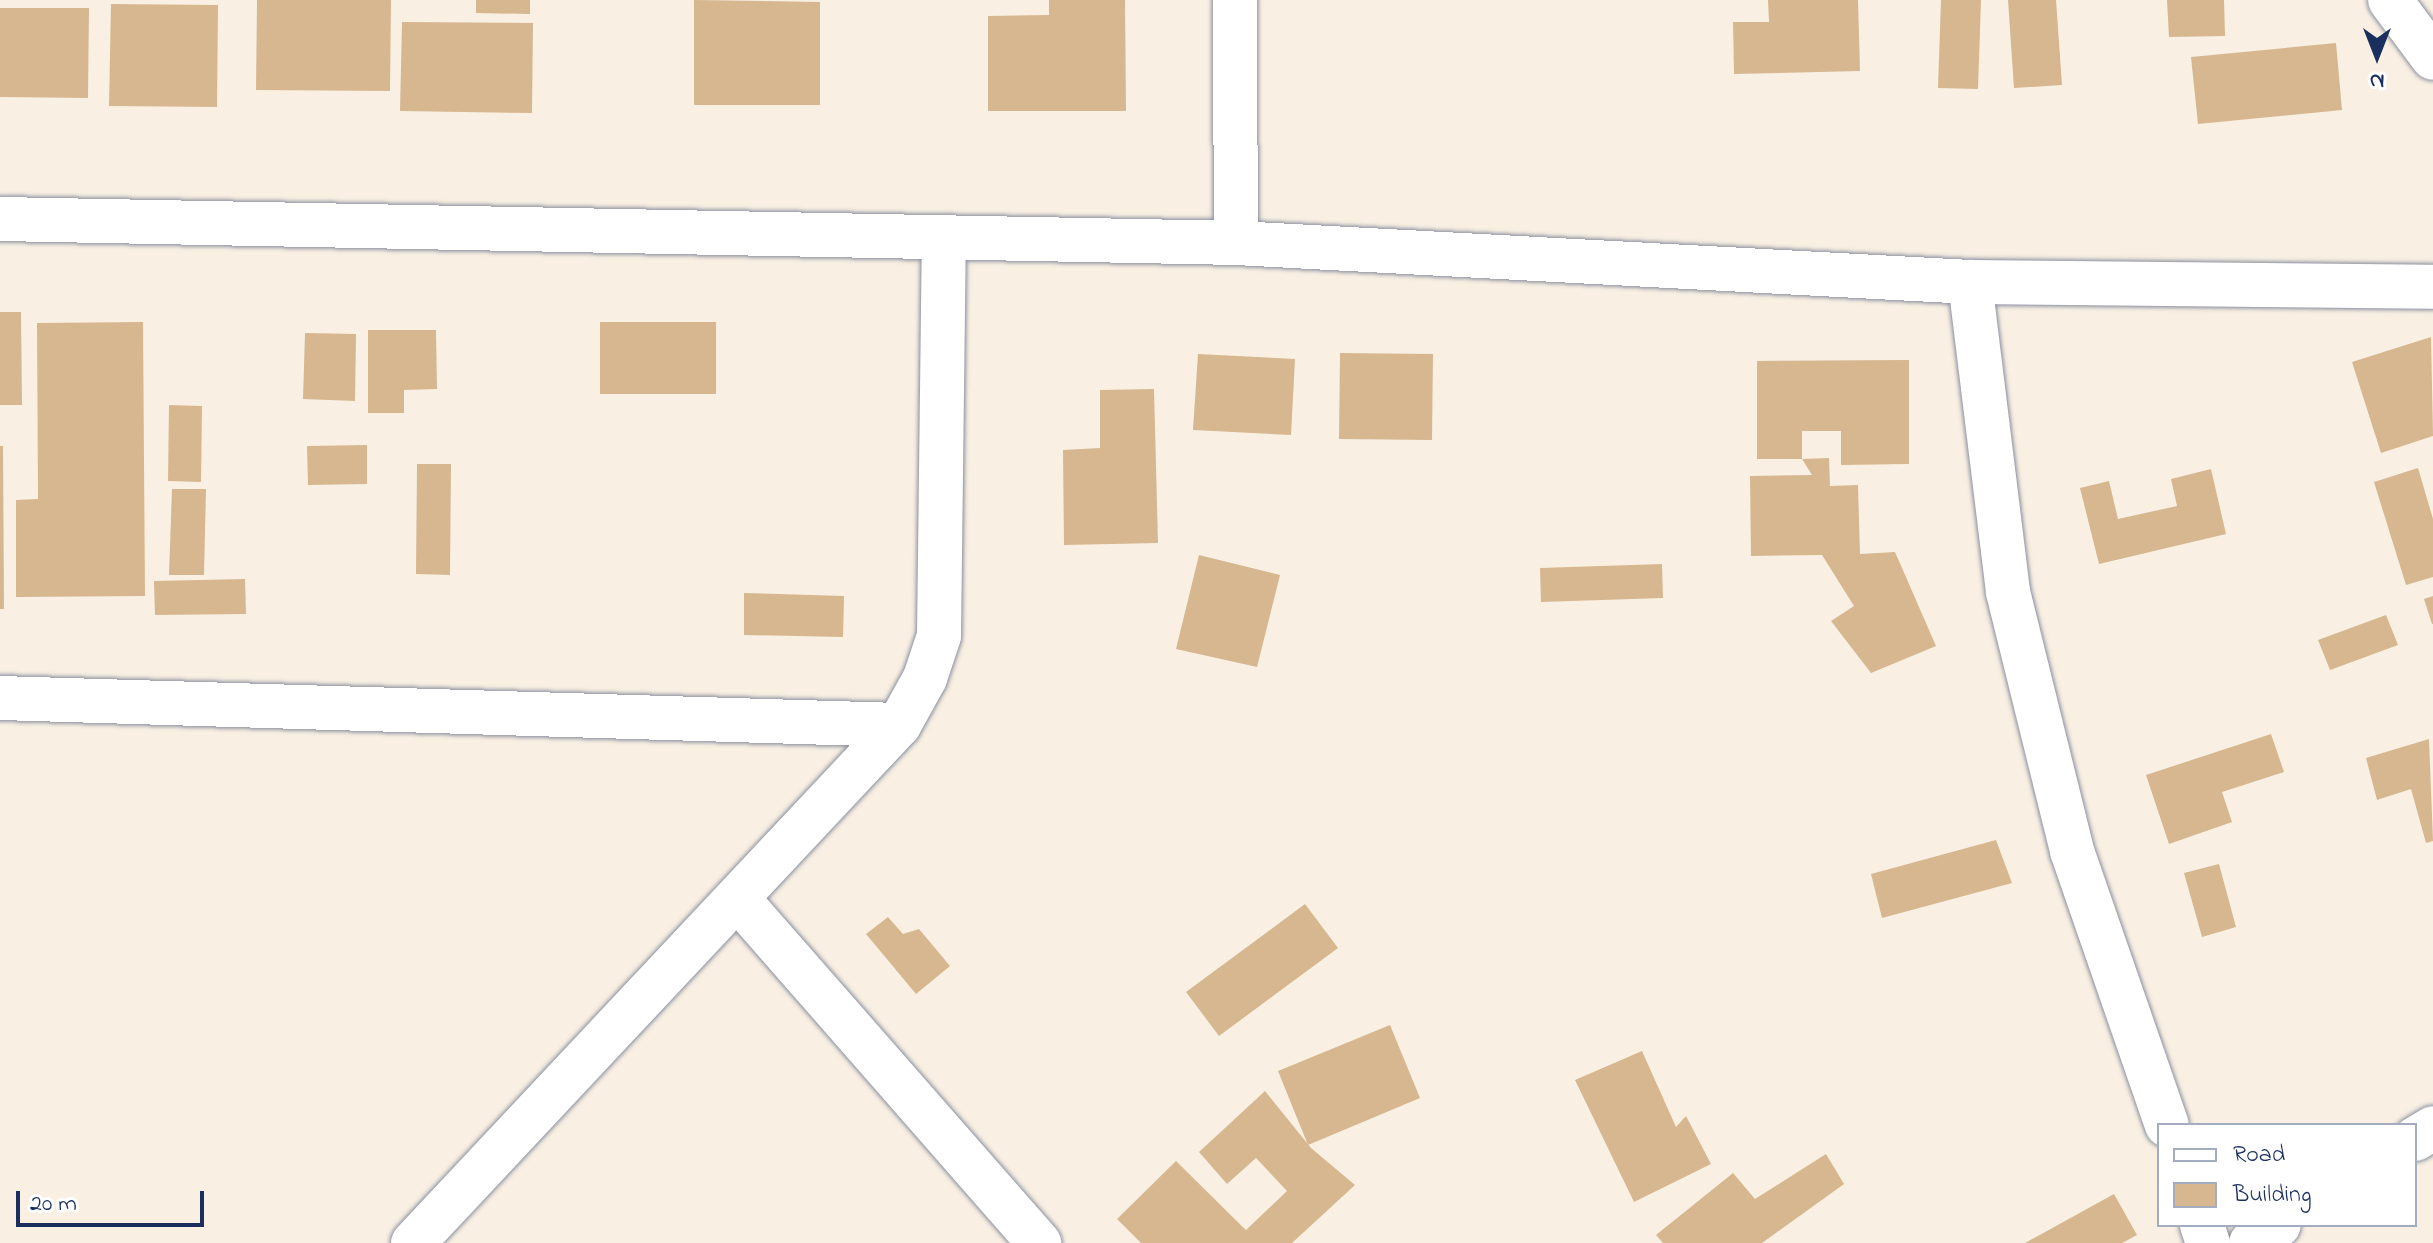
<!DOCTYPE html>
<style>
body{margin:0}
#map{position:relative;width:2433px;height:1243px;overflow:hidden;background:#f9f0e3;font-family:"Indie Flower",sans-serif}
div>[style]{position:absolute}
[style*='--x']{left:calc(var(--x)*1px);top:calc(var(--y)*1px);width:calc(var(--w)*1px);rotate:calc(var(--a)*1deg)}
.building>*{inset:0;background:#d6b78f}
.roads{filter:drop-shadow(0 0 2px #8a90a0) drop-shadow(0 0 2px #8a90a0)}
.street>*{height:44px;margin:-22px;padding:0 22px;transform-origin:22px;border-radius:22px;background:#fff}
span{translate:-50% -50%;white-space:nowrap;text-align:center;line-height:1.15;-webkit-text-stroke:6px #fff;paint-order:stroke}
.legend{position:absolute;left:2157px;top:1123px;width:260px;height:104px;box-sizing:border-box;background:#fff;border:2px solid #a4acbf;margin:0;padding:10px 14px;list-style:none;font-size:24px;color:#1b2f5e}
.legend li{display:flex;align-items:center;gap:16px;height:40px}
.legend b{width:40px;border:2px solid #a4acbf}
.north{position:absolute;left:2337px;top:16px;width:80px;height:80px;-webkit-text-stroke:6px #fff;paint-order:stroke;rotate:180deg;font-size:22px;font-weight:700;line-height:32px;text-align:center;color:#1b2f5e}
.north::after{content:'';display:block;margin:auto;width:28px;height:36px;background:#1b2f5e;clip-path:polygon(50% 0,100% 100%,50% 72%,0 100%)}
.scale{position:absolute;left:16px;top:1191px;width:188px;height:36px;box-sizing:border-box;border:4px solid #1b2f5e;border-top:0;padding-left:10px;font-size:24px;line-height:28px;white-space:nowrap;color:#1b2f5e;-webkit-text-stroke:6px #fff;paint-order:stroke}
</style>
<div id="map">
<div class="building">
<i style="clip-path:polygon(257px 0,391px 0,390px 91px,256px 90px)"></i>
<i style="clip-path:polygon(476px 0,530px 0,530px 14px,476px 13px)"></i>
<i style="clip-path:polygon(694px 0,820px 2px,820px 105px,694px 105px)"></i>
<i style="clip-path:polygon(1049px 0,1125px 0,1126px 111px,988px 111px,988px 16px,1049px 15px)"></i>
<i style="clip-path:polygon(1768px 0,1858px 0,1860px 71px,1734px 74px,1733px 22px,1769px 22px)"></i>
<i style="clip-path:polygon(1941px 0,1981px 0,1978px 89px,1938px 88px)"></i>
<i style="clip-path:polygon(2008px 0,2056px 0,2062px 85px,2014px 88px)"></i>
<i style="clip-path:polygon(2167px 0,2224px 0,2225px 36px,2169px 37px)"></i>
<i style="clip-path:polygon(111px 4px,218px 5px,217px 107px,109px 106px)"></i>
<i style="clip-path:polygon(0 8px,89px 8px,88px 98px,0 97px)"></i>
<i style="clip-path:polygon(402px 22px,533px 23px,532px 113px,400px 111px)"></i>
<i style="clip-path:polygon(2336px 43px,2342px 110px,2198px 124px,2191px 57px)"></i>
<i style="clip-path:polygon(0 312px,21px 312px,22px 405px,0 405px)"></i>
<i style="clip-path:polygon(143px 322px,145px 596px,16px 597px,16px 500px,38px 499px,37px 323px)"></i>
<i style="clip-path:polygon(600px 322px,716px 322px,716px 394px,600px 394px)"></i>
<i style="clip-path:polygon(368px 330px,436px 330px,437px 389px,404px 390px,404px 413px,368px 413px)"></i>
<i style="clip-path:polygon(305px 333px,356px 334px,355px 401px,303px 399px)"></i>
<i style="clip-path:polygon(2431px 337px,2433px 436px,2381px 453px,2352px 362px)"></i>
<i style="clip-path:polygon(1340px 353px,1433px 354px,1432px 440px,1339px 439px)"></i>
<i style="clip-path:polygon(1198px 354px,1295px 359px,1291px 435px,1193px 430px)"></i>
<i style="clip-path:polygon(1909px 360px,1909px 464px,1841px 465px,1841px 431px,1802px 431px,1802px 459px,1757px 459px,1757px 361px)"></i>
<i style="clip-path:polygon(1154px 389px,1158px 543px,1064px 545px,1063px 450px,1100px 448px,1100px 390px)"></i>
<i style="clip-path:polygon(169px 405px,202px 406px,201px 482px,168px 481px)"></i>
<i style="clip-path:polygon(367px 445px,367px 484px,308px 485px,307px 446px)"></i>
<i style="clip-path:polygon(0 446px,3px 446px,4px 609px,0 609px)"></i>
<i style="clip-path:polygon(1829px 458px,1830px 486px,1858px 485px,1860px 554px,1895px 552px,1936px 646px,1871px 673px,1831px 621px,1854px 606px,1822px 555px,1751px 556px,1750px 476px,1812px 475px,1802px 459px)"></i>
<i style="clip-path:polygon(417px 464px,451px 464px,450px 575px,416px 574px)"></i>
<i style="clip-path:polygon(2418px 468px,2433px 519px,2433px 577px,2406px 585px,2374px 482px)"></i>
<i style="clip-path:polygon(2211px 469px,2226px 534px,2099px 564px,2080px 488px,2109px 481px,2118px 519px,2177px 506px,2171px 479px)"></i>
<i style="clip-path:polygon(172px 489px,206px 489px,204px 575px,169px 575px)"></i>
<i style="clip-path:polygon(1199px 555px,1280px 575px,1257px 667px,1176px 649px)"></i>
<i style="clip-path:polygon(1662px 564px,1663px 598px,1541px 602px,1540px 568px)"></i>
<i style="clip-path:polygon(245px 579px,246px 614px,155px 615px,154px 581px)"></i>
<i style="clip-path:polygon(744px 593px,844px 596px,843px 637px,744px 635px)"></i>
<i style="clip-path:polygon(2433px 596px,2433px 624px,2432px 624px,2424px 599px)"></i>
<i style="clip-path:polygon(2386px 615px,2398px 645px,2330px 670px,2318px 640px)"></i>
<i style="clip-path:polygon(2271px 734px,2284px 772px,2222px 792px,2232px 822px,2169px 844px,2146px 775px)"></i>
<i style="clip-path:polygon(2429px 739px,2433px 841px,2426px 843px,2411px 789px,2377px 800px,2366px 758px)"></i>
<i style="clip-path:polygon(1996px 840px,2012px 883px,1882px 918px,1871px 874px)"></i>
<i style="clip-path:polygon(2219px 864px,2236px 927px,2202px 937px,2184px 873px)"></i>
<i style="clip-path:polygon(1305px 904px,1338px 948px,1219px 1036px,1186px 992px)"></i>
<i style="clip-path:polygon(888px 917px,903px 934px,919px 929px,950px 966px,916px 994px,866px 934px)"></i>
<i style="clip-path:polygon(1390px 1025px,1420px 1098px,1308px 1145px,1278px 1071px)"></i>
<i style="clip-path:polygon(1642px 1051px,1676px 1127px,1686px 1116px,1711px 1164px,1634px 1202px,1575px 1080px)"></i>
<i style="clip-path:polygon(1265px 1091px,1311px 1148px,1355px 1185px,1292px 1243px,1141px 1243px,1117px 1219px,1176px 1161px,1257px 1241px,1246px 1230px,1287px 1191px,1256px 1158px,1227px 1184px,1199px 1152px)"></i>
<i style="clip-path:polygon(1826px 1154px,1844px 1184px,1762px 1243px,1663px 1243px,1656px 1235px,1733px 1173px,1755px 1199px)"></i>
<i style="clip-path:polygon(2114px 1194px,2137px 1235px,2122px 1243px,2025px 1243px)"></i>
</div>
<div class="roads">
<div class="street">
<i style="--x:1235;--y:0;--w:243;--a:89.8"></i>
<i style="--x:2390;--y:0;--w:72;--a:53.4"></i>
<i style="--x:0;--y:219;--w:1236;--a:1.11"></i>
<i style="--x:1236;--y:243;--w:735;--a:3.04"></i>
<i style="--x:1970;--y:282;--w:463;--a:0.6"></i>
<i style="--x:1970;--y:282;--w:312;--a:83"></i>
<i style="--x:2008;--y:592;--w:267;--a:76.1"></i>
<i style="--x:2072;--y:851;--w:290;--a:70.9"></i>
<i style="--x:0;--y:698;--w:899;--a:1.72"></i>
<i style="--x:737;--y:898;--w:459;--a:48.8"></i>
<i style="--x:2415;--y:1139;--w:21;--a:-31"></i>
<i style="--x:2202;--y:1225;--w:19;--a:72"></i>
<i style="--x:413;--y:1243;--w:710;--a:-46.83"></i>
<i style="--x:899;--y:725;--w:54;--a:-61"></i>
<i style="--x:925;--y:678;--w:44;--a:-71.6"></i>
<i style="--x:939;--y:636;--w:394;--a:-89.3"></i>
<i style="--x:2251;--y:1243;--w:33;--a:-33"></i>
</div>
</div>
<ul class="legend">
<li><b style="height:10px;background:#fff"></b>Road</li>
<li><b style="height:22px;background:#d6b78f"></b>Building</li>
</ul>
<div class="north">N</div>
<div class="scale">20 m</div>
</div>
